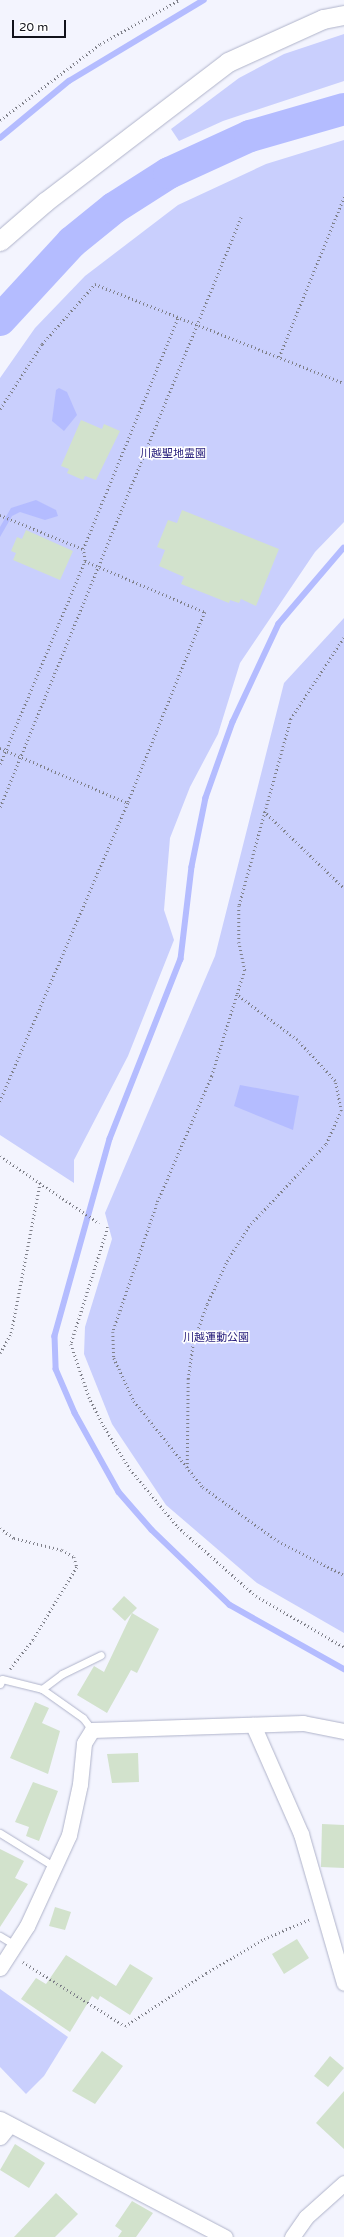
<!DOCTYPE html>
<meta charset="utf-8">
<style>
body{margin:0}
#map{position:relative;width:344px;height:2237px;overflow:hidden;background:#f3f4fe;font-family:"Varela Round","Noto Sans JP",sans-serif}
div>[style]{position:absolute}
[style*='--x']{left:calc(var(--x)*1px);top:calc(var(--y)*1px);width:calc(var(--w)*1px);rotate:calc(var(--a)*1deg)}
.green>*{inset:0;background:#c9cffd}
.water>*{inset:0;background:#b4bcff}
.stream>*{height:5.5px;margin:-2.75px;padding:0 2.75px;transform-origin:2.75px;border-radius:2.75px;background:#b4bcff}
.river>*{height:32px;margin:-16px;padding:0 16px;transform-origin:16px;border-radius:16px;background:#b4bcff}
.building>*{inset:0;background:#d2e2cc}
.path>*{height:2.5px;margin-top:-1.25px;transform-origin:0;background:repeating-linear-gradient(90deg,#7f8089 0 1px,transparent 0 4px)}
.roads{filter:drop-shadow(0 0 1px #afb3ca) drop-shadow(0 0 1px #afb3ca)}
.service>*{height:7px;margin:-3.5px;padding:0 3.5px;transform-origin:3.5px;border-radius:3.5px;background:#fff}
.minor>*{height:15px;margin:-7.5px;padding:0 7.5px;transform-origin:7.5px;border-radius:7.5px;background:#fff}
.tertiary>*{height:19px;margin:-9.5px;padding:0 9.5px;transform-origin:9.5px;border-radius:9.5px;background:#fff}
span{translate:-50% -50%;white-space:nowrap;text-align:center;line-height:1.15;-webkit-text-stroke:3px #fff;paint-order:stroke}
.park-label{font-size:11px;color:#2b227e}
.scale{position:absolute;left:12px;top:20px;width:54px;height:18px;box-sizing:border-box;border:2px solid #11121b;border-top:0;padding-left:5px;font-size:12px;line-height:14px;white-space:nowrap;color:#11121b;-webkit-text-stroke:3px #fff;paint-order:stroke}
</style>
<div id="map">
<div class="green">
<i style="clip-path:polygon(344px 34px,344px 81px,223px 121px,179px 141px,171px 129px,239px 78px,284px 54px)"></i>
<i style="clip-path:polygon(344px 140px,344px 522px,315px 552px,240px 663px,218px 734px,190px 787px,170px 838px,164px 910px,174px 940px,128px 1056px,74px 1160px,74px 1183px,0 1135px,0 378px,35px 328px,85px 276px,178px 205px,266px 164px)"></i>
<i style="clip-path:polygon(344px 618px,344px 1633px,257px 1583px,166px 1505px,112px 1424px,84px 1354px,85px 1327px,112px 1239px,105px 1213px,215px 956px,284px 683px)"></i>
<i style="clip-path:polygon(0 1989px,68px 2037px,44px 2076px,26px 2094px,0 2067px)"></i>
</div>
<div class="water">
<i style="clip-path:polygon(59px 388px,67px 392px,77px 415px,64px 431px,52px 421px,56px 390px)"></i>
<i style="clip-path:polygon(36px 500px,56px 510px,58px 516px,45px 520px,20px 512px,12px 516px,0 537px,0 527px,11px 508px)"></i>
<i style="clip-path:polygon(240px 1085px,299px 1096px,293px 1130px,234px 1106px)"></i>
</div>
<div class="stream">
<i style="--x:0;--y:138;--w:89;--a:-39.6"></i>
<i style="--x:69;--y:81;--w:157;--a:-31"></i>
<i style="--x:344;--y:548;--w:100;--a:130.5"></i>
<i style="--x:279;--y:624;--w:108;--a:115.1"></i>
<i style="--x:233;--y:722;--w:81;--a:109.6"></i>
<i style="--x:206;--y:798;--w:70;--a:101.5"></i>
<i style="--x:192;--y:867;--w:93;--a:96.8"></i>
<i style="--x:181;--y:959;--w:193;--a:111.5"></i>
<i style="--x:110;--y:1139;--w:205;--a:105.6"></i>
<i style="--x:55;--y:1336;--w:33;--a:88"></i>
<i style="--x:56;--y:1369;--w:48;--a:66.6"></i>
<i style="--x:75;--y:1413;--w:90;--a:60.9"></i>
<i style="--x:119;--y:1492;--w:50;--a:49"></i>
<i style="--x:152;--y:1530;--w:108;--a:43.9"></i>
<i style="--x:230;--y:1605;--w:131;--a:29.3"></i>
</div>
<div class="river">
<i style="--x:0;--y:320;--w:106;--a:-47.3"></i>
<i style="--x:72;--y:242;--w:54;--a:-39"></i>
<i style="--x:114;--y:208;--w:65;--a:-32.5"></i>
<i style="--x:169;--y:173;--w:89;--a:-24.6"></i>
<i style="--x:250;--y:136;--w:98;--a:-16"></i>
</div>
<div class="building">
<i style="clip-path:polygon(81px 420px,102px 429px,104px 424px,120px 431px,96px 480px,85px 476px,83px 480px,67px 473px,69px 469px,61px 466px)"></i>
<i style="clip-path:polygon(182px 510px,279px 549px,256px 606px,241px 599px,239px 603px,230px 600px,229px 603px,181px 584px,184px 577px,159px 566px,165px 550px,157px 547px,168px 520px,177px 523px)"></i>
<i style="clip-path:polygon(26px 530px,73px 551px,60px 580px,13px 560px,16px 553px,11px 551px,17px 537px,22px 539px)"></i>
<i style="clip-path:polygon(124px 1596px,137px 1608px,132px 1613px,159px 1629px,137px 1673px,131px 1670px,107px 1713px,77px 1695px,94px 1666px,104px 1672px,132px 1613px,125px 1621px,112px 1609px)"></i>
<i style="clip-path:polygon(35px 1702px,49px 1708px,42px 1723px,60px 1731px,48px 1774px,10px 1758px)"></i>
<i style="clip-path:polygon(138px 1753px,139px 1782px,112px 1783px,107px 1754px)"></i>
<i style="clip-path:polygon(33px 1782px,58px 1791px,39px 1841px,26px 1836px,29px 1827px,15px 1822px)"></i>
<i style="clip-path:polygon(322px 1824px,344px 1825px,344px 1868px,321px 1867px)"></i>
<i style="clip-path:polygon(0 1849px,24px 1861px,15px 1878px,28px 1884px,0 1927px)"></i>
<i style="clip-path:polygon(55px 1907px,71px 1912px,65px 1930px,49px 1926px)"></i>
<i style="clip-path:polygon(297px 1939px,309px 1958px,284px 1974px,272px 1954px)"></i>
<i style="clip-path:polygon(66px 1955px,116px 1986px,130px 1964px,153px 1978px,130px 2015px,100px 1996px,98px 2000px,92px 1996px,70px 2032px,21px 1999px,36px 1978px,46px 1984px)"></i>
<i style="clip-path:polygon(102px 2051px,123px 2066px,95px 2104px,72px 2091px)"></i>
<i style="clip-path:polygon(330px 2056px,344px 2068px,328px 2087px,314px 2076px)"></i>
<i style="clip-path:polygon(344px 2091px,344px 2149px,316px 2123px)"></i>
<i style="clip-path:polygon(15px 2144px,45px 2163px,29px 2188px,0 2170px)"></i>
<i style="clip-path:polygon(56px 2193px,78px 2214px,55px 2237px,14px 2237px)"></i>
<i style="clip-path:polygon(132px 2201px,153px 2213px,136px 2237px,118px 2237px,122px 2231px,115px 2226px)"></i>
</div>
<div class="path">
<i style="--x:0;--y:120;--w:126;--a:-37.2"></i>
<i style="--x:100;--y:44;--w:90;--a:-29.1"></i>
<i style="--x:279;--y:357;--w:173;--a:-67.9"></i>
<i style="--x:0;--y:409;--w:77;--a:-57.1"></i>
<i style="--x:42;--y:344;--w:80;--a:-48.5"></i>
<i style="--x:95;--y:284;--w:268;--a:21.7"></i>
<i style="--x:0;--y:515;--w:90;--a:22.3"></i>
<i style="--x:85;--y:561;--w:130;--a:23"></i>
<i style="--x:205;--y:612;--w:206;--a:112"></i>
<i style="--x:344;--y:638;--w:97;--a:123.2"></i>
<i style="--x:291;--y:719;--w:194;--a:105.5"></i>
<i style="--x:239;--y:906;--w:36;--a:90"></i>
<i style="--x:239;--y:942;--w:29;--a:78"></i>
<i style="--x:245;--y:970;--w:26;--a:108"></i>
<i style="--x:237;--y:995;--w:85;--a:107.2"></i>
<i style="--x:212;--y:1076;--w:139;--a:113.3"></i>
<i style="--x:157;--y:1204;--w:135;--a:109"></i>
<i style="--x:113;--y:1332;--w:26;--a:88"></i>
<i style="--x:114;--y:1358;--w:47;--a:65.1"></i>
<i style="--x:134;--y:1401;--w:110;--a:51.3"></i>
<i style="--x:203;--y:1487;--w:92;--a:35.8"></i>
<i style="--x:278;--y:1541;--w:74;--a:27.3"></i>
<i style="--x:0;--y:748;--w:139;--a:23.3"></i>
<i style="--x:128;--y:803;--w:325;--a:113.2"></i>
<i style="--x:0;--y:764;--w:220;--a:-67.3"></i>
<i style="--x:85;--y:561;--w:12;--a:-99"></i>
<i style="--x:83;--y:549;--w:251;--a:-67.7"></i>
<i style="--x:0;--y:807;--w:637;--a:-67.78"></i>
<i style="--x:264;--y:811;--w:111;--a:43.9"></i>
<i style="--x:0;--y:1156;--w:120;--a:34.1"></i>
<i style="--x:108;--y:1227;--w:123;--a:107.5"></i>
<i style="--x:71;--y:1344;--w:56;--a:71.2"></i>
<i style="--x:89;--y:1397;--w:35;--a:63"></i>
<i style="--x:105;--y:1428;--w:48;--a:58.6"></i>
<i style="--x:130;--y:1469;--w:75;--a:50.4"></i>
<i style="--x:178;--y:1527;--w:104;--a:41.5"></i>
<i style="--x:256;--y:1596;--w:102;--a:30.1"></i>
<i style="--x:0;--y:1353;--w:23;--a:-61"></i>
<i style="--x:11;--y:1333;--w:153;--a:-79.1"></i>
<i style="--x:187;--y:1468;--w:89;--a:-89.4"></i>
<i style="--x:188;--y:1379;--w:36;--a:-82"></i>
<i style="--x:193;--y:1343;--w:41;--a:-70.3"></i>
<i style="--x:207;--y:1304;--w:47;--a:-65.1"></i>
<i style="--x:227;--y:1261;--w:40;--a:-58"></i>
<i style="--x:248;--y:1227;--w:114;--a:-46.8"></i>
<i style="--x:326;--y:1144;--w:36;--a:-66"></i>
<i style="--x:341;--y:1111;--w:31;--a:-101"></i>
<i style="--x:335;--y:1081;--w:56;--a:-132.8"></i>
<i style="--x:297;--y:1040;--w:75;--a:-143.1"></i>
<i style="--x:0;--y:1528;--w:17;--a:36"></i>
<i style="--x:14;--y:1538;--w:49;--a:14"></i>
<i style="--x:62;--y:1550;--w:14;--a:30"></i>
<i style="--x:74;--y:1557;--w:10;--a:73"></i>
<i style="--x:77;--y:1567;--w:85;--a:121.1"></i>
<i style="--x:33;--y:1640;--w:37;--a:128"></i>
<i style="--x:23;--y:1962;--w:120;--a:32.1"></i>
<i style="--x:125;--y:2026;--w:97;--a:-33.2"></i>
<i style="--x:206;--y:1973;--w:67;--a:-30.4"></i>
<i style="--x:264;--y:1939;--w:50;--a:-23.5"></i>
</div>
<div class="roads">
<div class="service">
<i style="--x:0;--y:1684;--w:5;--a:-68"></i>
<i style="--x:2;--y:1679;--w:41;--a:14"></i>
<i style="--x:42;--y:1689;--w:50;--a:35.3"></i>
<i style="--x:83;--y:1718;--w:15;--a:53"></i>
<i style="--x:42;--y:1689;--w:25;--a:-37"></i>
<i style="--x:62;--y:1674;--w:43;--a:-26"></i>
<i style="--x:0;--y:1833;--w:65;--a:31.7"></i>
<i style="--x:0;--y:1936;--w:17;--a:31"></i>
</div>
<div class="minor">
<i style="--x:253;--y:1725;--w:119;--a:66.2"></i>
<i style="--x:301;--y:1834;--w:155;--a:73.9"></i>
<i style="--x:0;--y:1968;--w:50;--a:-57.3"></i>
<i style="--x:27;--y:1926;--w:100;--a:-65.2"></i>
<i style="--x:69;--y:1835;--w:52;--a:-77.8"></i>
<i style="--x:80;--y:1784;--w:41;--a:-84.4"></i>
<i style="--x:84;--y:1743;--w:15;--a:-58"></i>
<i style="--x:92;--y:1730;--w:211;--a:-1.9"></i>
<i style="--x:303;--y:1723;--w:42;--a:11"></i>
<i style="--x:0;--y:2119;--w:254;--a:27.7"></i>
<i style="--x:0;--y:2137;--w:14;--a:-51"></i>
<i style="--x:292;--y:2237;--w:24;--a:-55"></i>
<i style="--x:306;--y:2217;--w:51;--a:-41.8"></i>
</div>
<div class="tertiary">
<i style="--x:0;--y:241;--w:60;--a:-40.9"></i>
<i style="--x:45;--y:202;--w:230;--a:-37.4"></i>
<i style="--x:228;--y:62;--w:104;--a:-24.4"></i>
<i style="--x:323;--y:19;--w:21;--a:-11"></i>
</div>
</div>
<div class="park-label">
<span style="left:173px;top:454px">川越聖地霊園</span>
<span style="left:216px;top:1338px">川越運動公園</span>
</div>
<div class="scale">20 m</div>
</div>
